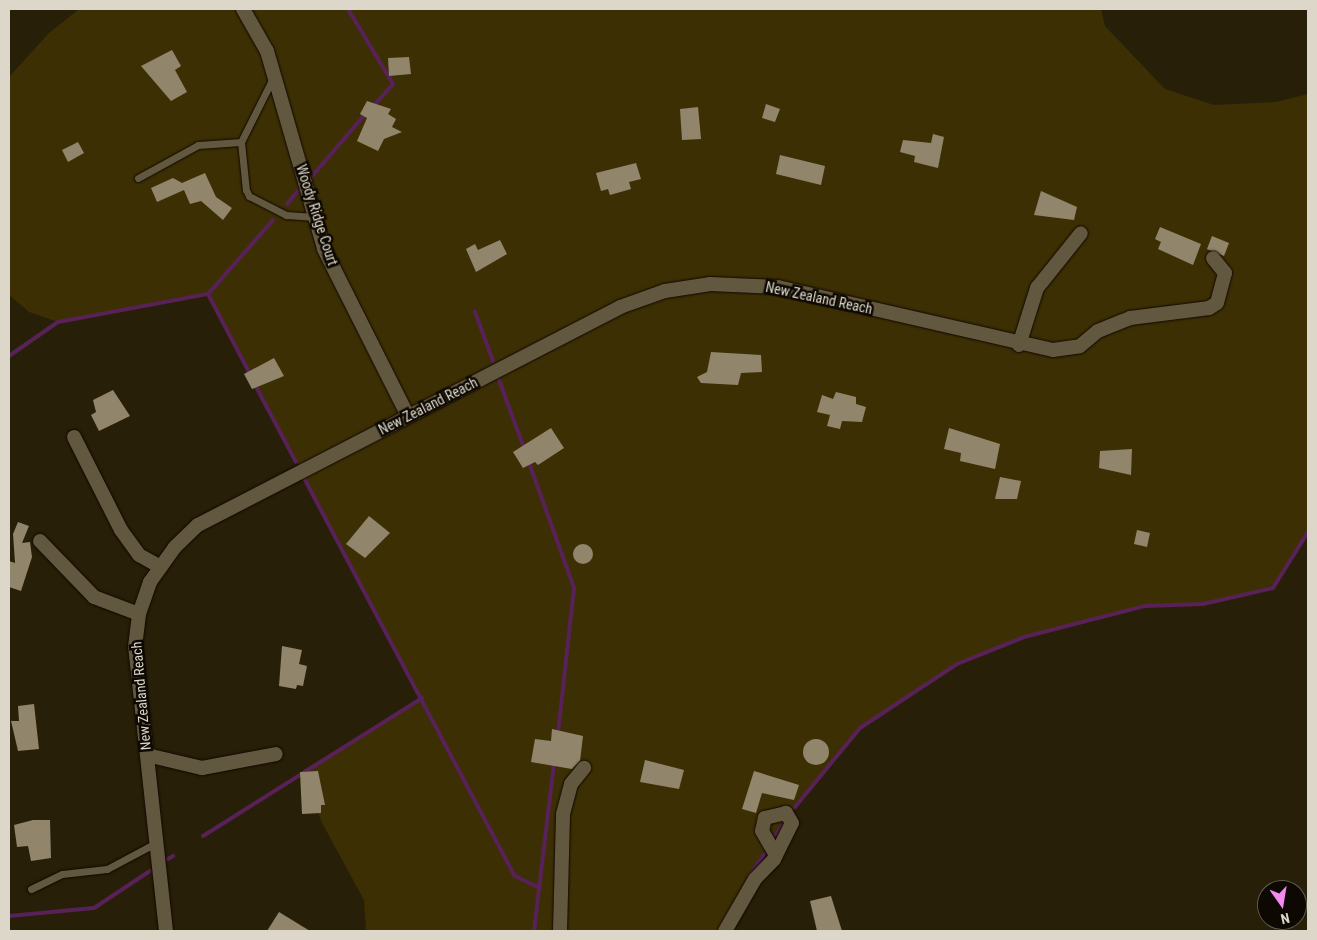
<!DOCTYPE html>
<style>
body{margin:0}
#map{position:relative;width:1317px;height:940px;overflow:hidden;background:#271f07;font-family:"Roboto Condensed",sans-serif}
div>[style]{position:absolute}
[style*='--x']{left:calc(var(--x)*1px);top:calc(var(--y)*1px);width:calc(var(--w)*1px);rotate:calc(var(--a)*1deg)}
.green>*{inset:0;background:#3d2f04}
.stream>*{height:4px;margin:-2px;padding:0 2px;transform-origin:2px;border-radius:2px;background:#582157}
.building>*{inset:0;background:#91866c}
.round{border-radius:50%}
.roads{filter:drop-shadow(0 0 1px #100800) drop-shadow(0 0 1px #100800)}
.service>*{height:7px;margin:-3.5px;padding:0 3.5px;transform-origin:3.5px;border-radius:3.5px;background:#62583f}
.minor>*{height:14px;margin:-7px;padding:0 7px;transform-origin:7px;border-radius:7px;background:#62583f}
span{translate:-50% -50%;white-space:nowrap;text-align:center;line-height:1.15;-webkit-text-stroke:5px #0d0902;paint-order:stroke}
.street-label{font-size:14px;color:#dcd7c9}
.frame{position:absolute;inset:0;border:10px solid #dcd7c9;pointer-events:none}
.north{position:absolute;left:1257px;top:880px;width:50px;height:50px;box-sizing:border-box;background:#0d0902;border:1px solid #605b52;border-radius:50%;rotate:167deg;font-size:14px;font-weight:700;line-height:20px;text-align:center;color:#dcd7c9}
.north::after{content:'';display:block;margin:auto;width:18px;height:22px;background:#f489f0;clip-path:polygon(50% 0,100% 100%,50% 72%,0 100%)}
</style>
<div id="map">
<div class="green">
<i style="clip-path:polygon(79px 9px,1101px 9px,1105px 26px,1165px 89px,1214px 105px,1276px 102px,1308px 94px,1308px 532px,1273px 588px,1203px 604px,1146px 606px,1024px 637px,957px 664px,860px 728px,782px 825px,749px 877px,723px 931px,366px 931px,364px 900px,322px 823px,303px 770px,422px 698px,208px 294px,58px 322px,29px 312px,9px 295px,9px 77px,49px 33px)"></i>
</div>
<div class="stream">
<i style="--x:348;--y:9;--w:87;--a:59"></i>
<i style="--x:393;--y:84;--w:31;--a:132"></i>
<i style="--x:313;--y:175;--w:83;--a:-49.4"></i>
<i style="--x:287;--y:204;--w:17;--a:-50"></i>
<i style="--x:208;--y:294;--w:90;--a:62.3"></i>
<i style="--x:475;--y:312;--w:52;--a:69.8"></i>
<i style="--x:9;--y:356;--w:60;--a:-34.8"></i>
<i style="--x:58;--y:322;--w:153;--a:-10.6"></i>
<i style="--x:208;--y:294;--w:98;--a:-48.7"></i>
<i style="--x:499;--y:380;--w:72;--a:69.8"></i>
<i style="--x:254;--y:383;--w:89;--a:62"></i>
<i style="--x:528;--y:460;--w:136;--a:70.2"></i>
<i style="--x:574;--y:588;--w:147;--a:96.3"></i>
<i style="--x:305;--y:480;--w:448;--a:62.1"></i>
<i style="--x:515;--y:876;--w:28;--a:26"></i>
<i style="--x:795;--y:807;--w:102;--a:-50.6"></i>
<i style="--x:860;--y:728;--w:116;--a:-33.4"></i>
<i style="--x:957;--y:664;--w:72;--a:-21.9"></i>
<i style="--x:1024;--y:637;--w:125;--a:-14.4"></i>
<i style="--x:1145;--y:606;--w:58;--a:-2"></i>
<i style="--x:1203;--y:604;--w:72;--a:-12.9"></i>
<i style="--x:1273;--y:588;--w:66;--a:-58"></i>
<i style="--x:203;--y:836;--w:259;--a:-32.2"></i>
<i style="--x:775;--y:836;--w:16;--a:-55"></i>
<i style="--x:168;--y:859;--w:6;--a:-31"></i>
<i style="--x:750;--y:875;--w:25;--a:-56"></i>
<i style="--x:9;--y:916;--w:85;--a:-5.4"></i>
<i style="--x:94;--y:908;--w:67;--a:-33.5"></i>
<i style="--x:534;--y:931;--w:169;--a:-83.2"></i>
</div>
<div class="building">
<i style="clip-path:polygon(172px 50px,181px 66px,175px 70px,187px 92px,171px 101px,141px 66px)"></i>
<i style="clip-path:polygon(409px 57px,411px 74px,389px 76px,388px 58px)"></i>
<i style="clip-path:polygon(367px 101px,391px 109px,388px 114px,396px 119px,392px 127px,402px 132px,384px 139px,378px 151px,357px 141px,367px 118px,360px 114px)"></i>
<i style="clip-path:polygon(766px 104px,780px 109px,775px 122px,762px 118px)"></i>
<i style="clip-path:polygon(698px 107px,701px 139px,682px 140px,680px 109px)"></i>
<i style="clip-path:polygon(933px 134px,944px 137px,938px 168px,914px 162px,915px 156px,900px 152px,903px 140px,931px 143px)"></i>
<i style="clip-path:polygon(78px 142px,84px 153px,68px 162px,62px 150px)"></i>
<i style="clip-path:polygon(780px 155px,825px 166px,821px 185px,776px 174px)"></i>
<i style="clip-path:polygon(636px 163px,641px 179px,629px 182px,631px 189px,610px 195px,608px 189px,601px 191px,596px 173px)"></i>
<i style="clip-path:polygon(205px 173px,216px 197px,232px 208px,223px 220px,201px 201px,190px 204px,184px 190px,157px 202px,151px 188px,173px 178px,182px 183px)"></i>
<i style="clip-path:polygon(1041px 191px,1077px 207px,1074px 220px,1034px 215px)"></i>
<i style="clip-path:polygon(1160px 227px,1201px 244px,1193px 265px,1158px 249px,1161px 242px,1155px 239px)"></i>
<i style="clip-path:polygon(1212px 236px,1229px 243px,1224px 256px,1207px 249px)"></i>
<i style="clip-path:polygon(500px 240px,507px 254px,476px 272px,466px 249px,475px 244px,478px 250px)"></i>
<i style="clip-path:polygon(711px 352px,761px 355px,762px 372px,741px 373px,738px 385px,701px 383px,697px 377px,707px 372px)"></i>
<i style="clip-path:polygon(274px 358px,284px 376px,252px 389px,244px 374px)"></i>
<i style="clip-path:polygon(113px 390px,130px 416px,99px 431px,91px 415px,96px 412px,93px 400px)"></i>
<i style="clip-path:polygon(836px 392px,856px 397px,856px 404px,866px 407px,862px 422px,842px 421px,840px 429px,827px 426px,830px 415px,817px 412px,822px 395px,833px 399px)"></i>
<i style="clip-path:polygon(551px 428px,564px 448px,538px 465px,535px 462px,523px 468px,513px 452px)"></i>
<i style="clip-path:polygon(949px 428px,1000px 444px,995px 469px,960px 461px,961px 453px,944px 449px)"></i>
<i style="clip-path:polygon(1132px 449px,1131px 475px,1099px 468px,1100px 451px)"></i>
<i style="clip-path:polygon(1000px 477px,1021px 481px,1017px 499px,995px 499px)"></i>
<i style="clip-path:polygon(369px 516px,390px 533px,365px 558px,346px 544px)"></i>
<i style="clip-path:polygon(18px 522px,29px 526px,22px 543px,30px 542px,32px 557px,21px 591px,9px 587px,9px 561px,15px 563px,13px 534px)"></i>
<i style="clip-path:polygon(1137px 530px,1150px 533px,1147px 547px,1134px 544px)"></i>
<i class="round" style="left:573px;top:544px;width:20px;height:20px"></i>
<i style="clip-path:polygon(282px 646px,302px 650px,299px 664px,307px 666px,303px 686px,297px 685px,296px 689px,279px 686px)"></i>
<i style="clip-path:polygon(34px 704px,39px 749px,18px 751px,11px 721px,19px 721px,18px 706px)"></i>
<i style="clip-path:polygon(552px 729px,583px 736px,580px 761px,572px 769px,531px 762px,535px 739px,551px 741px)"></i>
<i class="round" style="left:803px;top:739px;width:26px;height:26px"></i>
<i style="clip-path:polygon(645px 760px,684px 770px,679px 789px,640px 782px)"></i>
<i style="clip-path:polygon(318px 771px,325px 805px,321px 805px,321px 813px,302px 814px,300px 772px)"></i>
<i style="clip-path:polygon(754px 771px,799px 785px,794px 800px,762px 793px,756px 813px,742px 809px)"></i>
<i style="clip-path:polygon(33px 820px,50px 820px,51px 858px,31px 861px,28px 846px,17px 847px,14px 825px)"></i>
<i style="clip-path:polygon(831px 896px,842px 931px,817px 931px,810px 901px)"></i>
<i style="clip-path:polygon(279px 912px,310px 931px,267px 931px)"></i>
</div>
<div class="roads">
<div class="service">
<i style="--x:274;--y:76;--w:74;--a:116.6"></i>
<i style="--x:241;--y:142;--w:48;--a:84.1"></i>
<i style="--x:246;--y:190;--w:7;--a:63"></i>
<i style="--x:249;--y:196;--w:42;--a:27.2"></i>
<i style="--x:286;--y:215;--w:29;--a:4"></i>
<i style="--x:138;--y:178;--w:68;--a:-28.8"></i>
<i style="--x:198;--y:145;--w:43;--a:-4"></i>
<i style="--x:31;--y:889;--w:34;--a:-26"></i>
<i style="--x:62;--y:874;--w:45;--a:-6.3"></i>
<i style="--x:107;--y:869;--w:55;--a:-28"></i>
</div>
<div class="minor">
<i style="--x:243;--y:9;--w:48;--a:60.3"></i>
<i style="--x:267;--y:51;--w:206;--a:73.9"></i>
<i style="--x:324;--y:249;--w:187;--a:63.3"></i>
<i style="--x:1019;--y:345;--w:60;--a:-72.5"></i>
<i style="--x:1037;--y:288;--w:70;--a:-51.3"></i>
<i style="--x:74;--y:437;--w:104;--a:63.2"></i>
<i style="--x:121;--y:530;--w:31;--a:54"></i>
<i style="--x:139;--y:555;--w:23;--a:29"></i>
<i style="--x:40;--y:541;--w:78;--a:46"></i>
<i style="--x:94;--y:597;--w:48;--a:20.7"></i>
<i style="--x:147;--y:755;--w:57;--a:13.3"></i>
<i style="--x:202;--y:768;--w:75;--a:-10.7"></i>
<i style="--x:166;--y:931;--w:286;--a:-96.2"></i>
<i style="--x:135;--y:647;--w:33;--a:-83"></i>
<i style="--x:139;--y:614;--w:34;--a:-71"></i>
<i style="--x:150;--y:582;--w:43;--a:-54.5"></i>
<i style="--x:175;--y:547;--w:32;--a:-44"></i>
<i style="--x:198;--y:525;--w:475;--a:-27.3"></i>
<i style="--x:620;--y:307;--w:48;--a:-19.6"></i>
<i style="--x:665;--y:291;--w:46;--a:-8.8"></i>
<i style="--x:710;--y:284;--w:68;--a:2.5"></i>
<i style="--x:778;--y:287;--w:282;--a:12.9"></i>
<i style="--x:1053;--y:350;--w:27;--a:-8"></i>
<i style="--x:1080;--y:346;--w:23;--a:-40"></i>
<i style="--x:1098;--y:331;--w:35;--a:-22"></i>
<i style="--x:1130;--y:318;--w:80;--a:-7.2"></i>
<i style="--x:1209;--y:308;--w:9;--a:-32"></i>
<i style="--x:1217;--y:303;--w:31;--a:-75"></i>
<i style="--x:1225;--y:273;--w:19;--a:-129"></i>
<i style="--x:560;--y:931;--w:117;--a:-88.5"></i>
<i style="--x:563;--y:814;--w:31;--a:-75"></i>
<i style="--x:571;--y:784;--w:21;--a:-51"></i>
<i style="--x:725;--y:931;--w:60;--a:-60"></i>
<i style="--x:755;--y:879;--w:28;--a:-46"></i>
<i style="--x:774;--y:859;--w:40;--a:-63.4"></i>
<i style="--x:792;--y:823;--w:12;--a:-121"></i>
<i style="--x:786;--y:813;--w:22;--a:167"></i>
<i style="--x:765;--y:818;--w:13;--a:103"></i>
<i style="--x:762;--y:831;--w:28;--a:60"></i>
</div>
</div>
<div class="street-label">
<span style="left:317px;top:215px;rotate:72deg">Woody Ridge Court</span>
<span style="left:819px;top:298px;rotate:12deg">New Zealand Reach</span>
<span style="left:428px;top:406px;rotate:-27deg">New Zealand Reach</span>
<span style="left:141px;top:696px;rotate:-95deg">New Zealand Reach</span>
</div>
<div class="frame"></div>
<div class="north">N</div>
</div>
